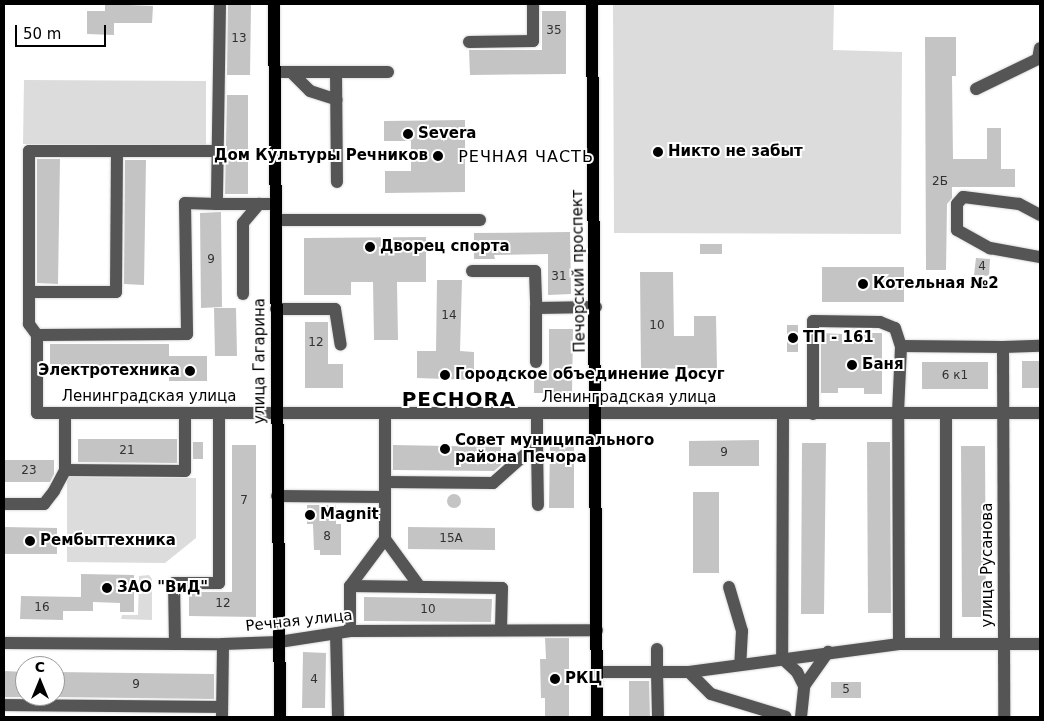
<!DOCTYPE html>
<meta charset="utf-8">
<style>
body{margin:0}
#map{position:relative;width:1044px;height:721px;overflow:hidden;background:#fff;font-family:"DejaVu Sans",sans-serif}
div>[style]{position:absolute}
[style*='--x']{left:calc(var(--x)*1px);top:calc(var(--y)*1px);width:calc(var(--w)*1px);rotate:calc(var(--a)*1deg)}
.green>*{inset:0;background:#dcdcdc}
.building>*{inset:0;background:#c4c4c4}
.round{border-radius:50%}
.roads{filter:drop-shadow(0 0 1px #dbdbdb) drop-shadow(0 0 1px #dbdbdb)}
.minor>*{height:12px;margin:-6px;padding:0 6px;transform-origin:6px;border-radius:6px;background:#555}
.major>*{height:12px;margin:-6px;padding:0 6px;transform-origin:6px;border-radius:6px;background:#000}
.dots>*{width:14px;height:14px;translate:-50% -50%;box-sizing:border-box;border:2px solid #fff;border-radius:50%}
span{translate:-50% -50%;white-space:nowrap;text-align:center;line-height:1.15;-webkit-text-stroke:4px #fff;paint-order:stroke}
.number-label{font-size:12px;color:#313131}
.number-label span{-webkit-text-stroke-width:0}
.poi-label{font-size:15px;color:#000;font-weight:700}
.left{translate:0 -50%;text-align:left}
.right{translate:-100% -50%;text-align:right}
.street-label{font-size:15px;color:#000}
.neighbourhood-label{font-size:16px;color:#000;letter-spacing:1px}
.district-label{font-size:20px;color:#000;font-weight:700;letter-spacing:1px}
.frame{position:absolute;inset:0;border:5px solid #000;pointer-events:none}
.north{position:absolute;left:15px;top:656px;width:50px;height:50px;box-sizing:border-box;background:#fff;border:1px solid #999;border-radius:50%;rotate:0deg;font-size:14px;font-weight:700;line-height:20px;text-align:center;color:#000}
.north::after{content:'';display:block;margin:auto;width:18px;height:22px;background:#000;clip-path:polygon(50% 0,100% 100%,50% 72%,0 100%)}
.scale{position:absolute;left:15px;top:25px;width:91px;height:22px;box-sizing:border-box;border:2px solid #000;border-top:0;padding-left:6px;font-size:15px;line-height:18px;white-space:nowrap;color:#000;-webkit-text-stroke:4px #fff;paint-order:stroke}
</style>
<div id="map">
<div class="green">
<i style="clip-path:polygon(613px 4px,834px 4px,833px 50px,902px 52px,901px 234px,614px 233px)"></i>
<i style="clip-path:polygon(24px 80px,206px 81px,206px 145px,23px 144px)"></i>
<i style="clip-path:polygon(67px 477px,196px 478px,196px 538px,165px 563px,67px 562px)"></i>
<i style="clip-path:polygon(149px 575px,152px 579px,152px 620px,121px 619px,122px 615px,138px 615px,139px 576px)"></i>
</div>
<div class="building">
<i style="clip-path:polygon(105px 4px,153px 6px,152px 23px,114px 23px,114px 35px,87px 34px,87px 11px,105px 11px)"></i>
<i style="clip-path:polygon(228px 4px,251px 4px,250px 75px,227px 75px)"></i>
<i style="clip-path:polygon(542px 11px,566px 11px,566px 74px,470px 75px,469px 50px,542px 50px)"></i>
<i style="clip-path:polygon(925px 37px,956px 37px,956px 76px,952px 76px,953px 159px,987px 159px,987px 128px,1001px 128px,1001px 169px,1015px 169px,1015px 187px,952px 187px,952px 198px,947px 204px,946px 270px,926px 270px)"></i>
<i style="clip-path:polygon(227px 95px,248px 95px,248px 194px,225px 194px)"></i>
<i style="clip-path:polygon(465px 120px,465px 192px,385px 193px,385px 171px,411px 171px,411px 141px,384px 141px,384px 121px)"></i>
<i style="clip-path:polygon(37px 159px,60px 159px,58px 284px,37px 283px)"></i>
<i style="clip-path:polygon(125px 160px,146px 160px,144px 285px,124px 284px)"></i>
<i style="clip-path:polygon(221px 212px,222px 307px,201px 308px,200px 213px)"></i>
<i style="clip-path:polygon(570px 232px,571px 294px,548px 295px,548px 254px,494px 255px,495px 259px,474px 259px,474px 233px)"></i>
<i style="clip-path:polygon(426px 237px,426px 282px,397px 282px,398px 340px,374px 340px,373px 282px,351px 282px,351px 295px,304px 295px,304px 238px)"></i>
<i style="clip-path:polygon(700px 244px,722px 244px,722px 254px,700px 254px)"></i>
<i style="clip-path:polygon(976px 258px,990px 259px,989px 276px,974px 275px)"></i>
<i style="clip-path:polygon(822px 267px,904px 267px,904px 302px,822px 302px)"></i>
<i style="clip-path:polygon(640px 272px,673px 272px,674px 336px,694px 336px,694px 316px,716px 316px,717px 368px,641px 369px)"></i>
<i style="clip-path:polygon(437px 280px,462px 280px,460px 351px,474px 352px,474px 380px,417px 378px,417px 351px,436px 351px)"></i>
<i style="clip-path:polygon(214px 308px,236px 308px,237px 356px,215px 356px)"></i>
<i style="clip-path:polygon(305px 322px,328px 322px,328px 364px,343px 364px,343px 388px,305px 388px)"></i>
<i style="clip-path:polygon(787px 325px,798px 325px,798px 352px,787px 352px)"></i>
<i style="clip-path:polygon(549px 329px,573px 329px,572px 393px,534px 393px,534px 373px,549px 373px)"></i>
<i style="clip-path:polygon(821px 333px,842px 334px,842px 341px,862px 341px,862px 333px,882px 333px,882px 394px,864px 394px,864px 388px,838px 388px,838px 393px,821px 393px)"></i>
<i style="clip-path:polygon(50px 344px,169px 344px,169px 356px,207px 356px,207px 381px,169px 381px,169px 369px,50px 369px)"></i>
<i style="clip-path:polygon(1022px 361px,1040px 361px,1040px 388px,1022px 388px)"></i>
<i style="clip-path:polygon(922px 362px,988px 362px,988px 389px,922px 389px)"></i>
<i style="clip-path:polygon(78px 439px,177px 439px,177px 463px,78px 462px)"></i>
<i style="clip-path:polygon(759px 440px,759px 466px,689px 466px,689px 441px)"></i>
<i style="clip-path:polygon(193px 442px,203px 442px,203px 459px,193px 459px)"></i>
<i style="clip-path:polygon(867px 442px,890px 442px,891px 613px,868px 613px)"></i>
<i style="clip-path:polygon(802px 443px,826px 443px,824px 614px,801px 614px)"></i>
<i style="clip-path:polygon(550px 444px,574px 444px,574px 508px,549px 508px)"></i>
<i style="clip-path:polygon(232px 445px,256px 445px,256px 617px,189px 616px,189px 592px,232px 592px)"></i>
<i style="clip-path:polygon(393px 445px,501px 447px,501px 465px,494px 471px,393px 470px)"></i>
<i style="clip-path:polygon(961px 446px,985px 446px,986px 617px,962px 617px)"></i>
<i style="clip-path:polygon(4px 460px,54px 460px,54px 474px,50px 482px,4px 482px)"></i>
<i style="clip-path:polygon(693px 492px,719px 492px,719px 573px,693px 573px)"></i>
<i class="round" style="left:447px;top:494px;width:14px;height:14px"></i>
<i style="clip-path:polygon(307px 505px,336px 505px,336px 524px,341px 524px,341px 555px,320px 555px,320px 550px,314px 550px,313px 524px,307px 524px)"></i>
<i style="clip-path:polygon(4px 527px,57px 528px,57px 554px,4px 554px)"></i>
<i style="clip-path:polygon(408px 527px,495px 528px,495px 550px,408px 549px)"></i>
<i style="clip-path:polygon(81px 574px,134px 575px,134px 612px,120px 612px,120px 603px,93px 602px,93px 611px,63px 611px,63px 620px,20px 619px,21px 596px,81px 597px)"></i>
<i style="clip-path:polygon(364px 597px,492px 599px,491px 622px,364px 621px)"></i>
<i style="clip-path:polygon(545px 638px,569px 638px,569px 717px,545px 717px,545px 698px,541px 698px,540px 659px,546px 659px)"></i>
<i style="clip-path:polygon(303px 652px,326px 653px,325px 708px,302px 708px)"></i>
<i style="clip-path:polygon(4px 671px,25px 672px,25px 697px,4px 697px)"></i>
<i style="clip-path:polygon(55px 672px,214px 674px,214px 699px,55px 697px)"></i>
<i style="clip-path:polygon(629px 681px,649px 681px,650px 717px,629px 717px)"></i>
<i style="clip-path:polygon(831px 682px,861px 682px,861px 698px,831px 698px)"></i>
</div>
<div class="roads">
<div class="minor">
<i style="--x:220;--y:4;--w:200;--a:90.9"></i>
<i style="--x:217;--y:204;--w:58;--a:0"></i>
<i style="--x:469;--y:42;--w:64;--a:-0.9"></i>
<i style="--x:533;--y:41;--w:37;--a:-90"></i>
<i style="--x:275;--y:72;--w:61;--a:0"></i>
<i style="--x:336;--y:72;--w:110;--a:89.5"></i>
<i style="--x:291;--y:72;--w:27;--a:45"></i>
<i style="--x:310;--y:91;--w:28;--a:18"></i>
<i style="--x:336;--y:72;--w:52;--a:0"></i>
<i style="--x:976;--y:89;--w:69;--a:-25.8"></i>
<i style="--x:1038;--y:59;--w:11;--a:-80"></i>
<i style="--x:217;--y:204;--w:32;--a:-178"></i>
<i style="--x:185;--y:203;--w:131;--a:89.1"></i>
<i style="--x:187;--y:334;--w:150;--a:179.6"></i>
<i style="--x:37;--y:335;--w:78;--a:90"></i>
<i style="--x:37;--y:413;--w:1003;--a:0"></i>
<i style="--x:1040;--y:215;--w:24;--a:-152"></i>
<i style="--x:1019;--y:204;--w:56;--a:-172.9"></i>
<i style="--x:963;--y:197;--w:9;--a:131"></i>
<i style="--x:957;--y:204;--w:26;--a:90"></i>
<i style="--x:957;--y:230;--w:38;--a:29"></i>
<i style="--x:990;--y:248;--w:51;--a:10.2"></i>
<i style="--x:276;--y:220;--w:204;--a:0"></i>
<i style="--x:472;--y:271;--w:63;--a:0"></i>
<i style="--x:535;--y:271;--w:37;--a:88"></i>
<i style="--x:536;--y:308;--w:60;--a:-1"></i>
<i style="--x:29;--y:292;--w:87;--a:0"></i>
<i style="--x:116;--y:292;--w:141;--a:-89.6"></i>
<i style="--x:243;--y:294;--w:71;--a:-90"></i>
<i style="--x:243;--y:223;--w:25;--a:-50"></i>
<i style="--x:536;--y:308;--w:54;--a:90"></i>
<i style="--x:276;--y:309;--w:59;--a:0"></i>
<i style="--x:335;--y:309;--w:36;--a:81"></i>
<i style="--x:37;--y:335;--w:14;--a:-126"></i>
<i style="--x:29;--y:324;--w:173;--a:-90"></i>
<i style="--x:29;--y:151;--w:188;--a:0"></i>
<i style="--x:1003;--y:347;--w:37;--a:-2"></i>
<i style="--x:946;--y:413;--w:231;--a:90"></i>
<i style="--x:385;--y:414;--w:68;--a:90"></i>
<i style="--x:385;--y:482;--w:108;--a:0.5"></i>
<i style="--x:493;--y:483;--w:59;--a:-41.6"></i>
<i style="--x:537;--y:444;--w:30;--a:-90"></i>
<i style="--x:783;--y:414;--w:244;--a:90.2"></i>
<i style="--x:782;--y:658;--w:21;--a:43"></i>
<i style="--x:797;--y:672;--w:16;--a:63"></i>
<i style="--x:813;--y:414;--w:93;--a:-90"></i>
<i style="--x:813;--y:321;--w:67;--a:0.9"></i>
<i style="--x:880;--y:322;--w:16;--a:22"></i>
<i style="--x:895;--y:328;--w:19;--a:72"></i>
<i style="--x:537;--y:444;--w:61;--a:89.1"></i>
<i style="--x:65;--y:470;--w:120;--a:0.5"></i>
<i style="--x:185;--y:471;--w:57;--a:-90"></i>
<i style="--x:277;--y:496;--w:108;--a:0.5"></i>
<i style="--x:4;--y:504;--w:40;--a:0"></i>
<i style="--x:44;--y:504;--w:16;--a:-52"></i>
<i style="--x:54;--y:491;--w:24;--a:-62"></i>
<i style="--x:65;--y:470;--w:57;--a:-90"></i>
<i style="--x:385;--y:539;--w:59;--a:53.9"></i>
<i style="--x:350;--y:586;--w:152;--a:0.8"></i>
<i style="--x:502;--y:588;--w:42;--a:91.4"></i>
<i style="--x:729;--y:587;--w:46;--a:73.5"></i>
<i style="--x:742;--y:631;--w:33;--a:93"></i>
<i style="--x:350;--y:631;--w:45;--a:-90"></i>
<i style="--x:350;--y:586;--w:59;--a:-53.3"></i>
<i style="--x:385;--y:539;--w:57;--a:-90"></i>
<i style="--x:336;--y:634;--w:83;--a:88.6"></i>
<i style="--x:4;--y:643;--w:219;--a:0.3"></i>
<i style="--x:223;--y:644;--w:56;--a:-2"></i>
<i style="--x:279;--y:642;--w:72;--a:-8.8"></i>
<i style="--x:350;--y:631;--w:247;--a:-0.2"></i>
<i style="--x:175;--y:644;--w:61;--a:-90.9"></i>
<i style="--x:174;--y:583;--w:45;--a:0"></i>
<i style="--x:219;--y:583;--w:169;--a:-90"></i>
<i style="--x:899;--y:644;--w:231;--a:-90.2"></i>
<i style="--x:898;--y:413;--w:67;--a:-87.4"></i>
<i style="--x:901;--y:346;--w:102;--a:0.6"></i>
<i style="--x:1003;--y:347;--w:370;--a:89.8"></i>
<i style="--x:657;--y:649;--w:23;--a:90"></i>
<i style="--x:657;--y:672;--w:32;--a:0"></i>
<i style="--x:689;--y:672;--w:31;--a:45"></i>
<i style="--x:711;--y:694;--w:78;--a:17"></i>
<i style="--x:597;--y:672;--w:60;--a:0"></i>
<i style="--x:657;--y:672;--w:45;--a:88.7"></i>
<i style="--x:689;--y:672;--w:212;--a:-7.6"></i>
<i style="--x:899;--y:644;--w:141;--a:0"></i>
<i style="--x:4;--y:705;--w:218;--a:0.5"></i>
<i style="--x:222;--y:717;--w:73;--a:-89.2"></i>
<i style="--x:801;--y:717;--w:31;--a:-84"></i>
<i style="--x:804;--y:686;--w:42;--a:-54.8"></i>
</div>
<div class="major">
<i style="--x:274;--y:4;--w:713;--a:89.52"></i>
<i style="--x:592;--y:4;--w:713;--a:89.6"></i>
</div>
</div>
<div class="dots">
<i style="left:408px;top:134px;background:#000"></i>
<i style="left:658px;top:152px;background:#000"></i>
<i style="left:438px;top:156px;background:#000"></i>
<i style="left:370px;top:247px;background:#000"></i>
<i style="left:863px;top:284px;background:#000"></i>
<i style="left:793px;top:338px;background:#000"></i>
<i style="left:852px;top:365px;background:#000"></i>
<i style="left:190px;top:371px;background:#000"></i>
<i style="left:445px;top:375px;background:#000"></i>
<i style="left:445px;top:449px;background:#000"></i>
<i style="left:310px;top:515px;background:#000"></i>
<i style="left:30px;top:541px;background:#000"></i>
<i style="left:107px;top:588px;background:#000"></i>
<i style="left:555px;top:679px;background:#000"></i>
</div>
<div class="number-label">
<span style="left:554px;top:31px">35</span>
<span style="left:239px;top:39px">13</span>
<span style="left:940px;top:182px">2Б</span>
<span style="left:211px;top:260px">9</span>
<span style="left:982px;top:267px">4</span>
<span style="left:559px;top:277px">31</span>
<span style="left:449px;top:316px">14</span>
<span style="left:657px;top:326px">10</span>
<span style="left:316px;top:343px">12</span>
<span style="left:955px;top:376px">6 к1</span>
<span style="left:127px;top:451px">21</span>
<span style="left:724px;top:453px">9</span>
<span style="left:29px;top:471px">23</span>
<span style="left:244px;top:501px">7</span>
<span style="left:327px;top:537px">8</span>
<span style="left:451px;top:539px">15А</span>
<span style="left:223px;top:604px">12</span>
<span style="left:42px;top:608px">16</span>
<span style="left:428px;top:610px">10</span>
<span style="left:314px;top:680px">4</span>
<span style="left:136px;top:685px">9</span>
<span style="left:846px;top:690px">5</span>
</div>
<div class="poi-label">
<span class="left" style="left:418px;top:134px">Severa</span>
<span class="left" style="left:668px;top:152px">Никто не забыт</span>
<span class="right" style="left:428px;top:156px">Дом Культуры Речников</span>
<span class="left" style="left:380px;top:247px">Дворец спорта</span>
<span class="left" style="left:873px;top:284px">Котельная №2</span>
<span class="left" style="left:803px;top:338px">ТП - 161</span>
<span class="left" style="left:862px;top:365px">Баня</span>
<span class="right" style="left:180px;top:371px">Электротехника</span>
<span class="left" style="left:455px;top:375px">Городское объединение Досуг</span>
<span class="left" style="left:455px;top:449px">Совет муниципального<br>района Печора</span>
<span class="left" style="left:320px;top:515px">Magnit</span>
<span class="left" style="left:40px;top:541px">Рембыттехника</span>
<span class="left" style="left:117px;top:588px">ЗАО "ВиД"</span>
<span class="left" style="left:565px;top:679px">РКЦ</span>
</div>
<div class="street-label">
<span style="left:579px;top:271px;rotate:-91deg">Печорский проспект</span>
<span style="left:260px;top:361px;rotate:-90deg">улица Гагарина</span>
<span style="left:149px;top:397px">Ленинградская улица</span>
<span style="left:629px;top:398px">Ленинградская улица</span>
<span style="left:988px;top:565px;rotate:-90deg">улица Русанова</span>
<span style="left:299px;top:621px;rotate:-6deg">Речная улица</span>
</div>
<div class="neighbourhood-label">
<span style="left:526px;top:157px">РЕЧНАЯ ЧАСТЬ</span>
</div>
<div class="district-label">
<span style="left:459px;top:399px">PECHORA</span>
</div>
<div class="frame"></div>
<div class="north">С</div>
<div class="scale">50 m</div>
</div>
